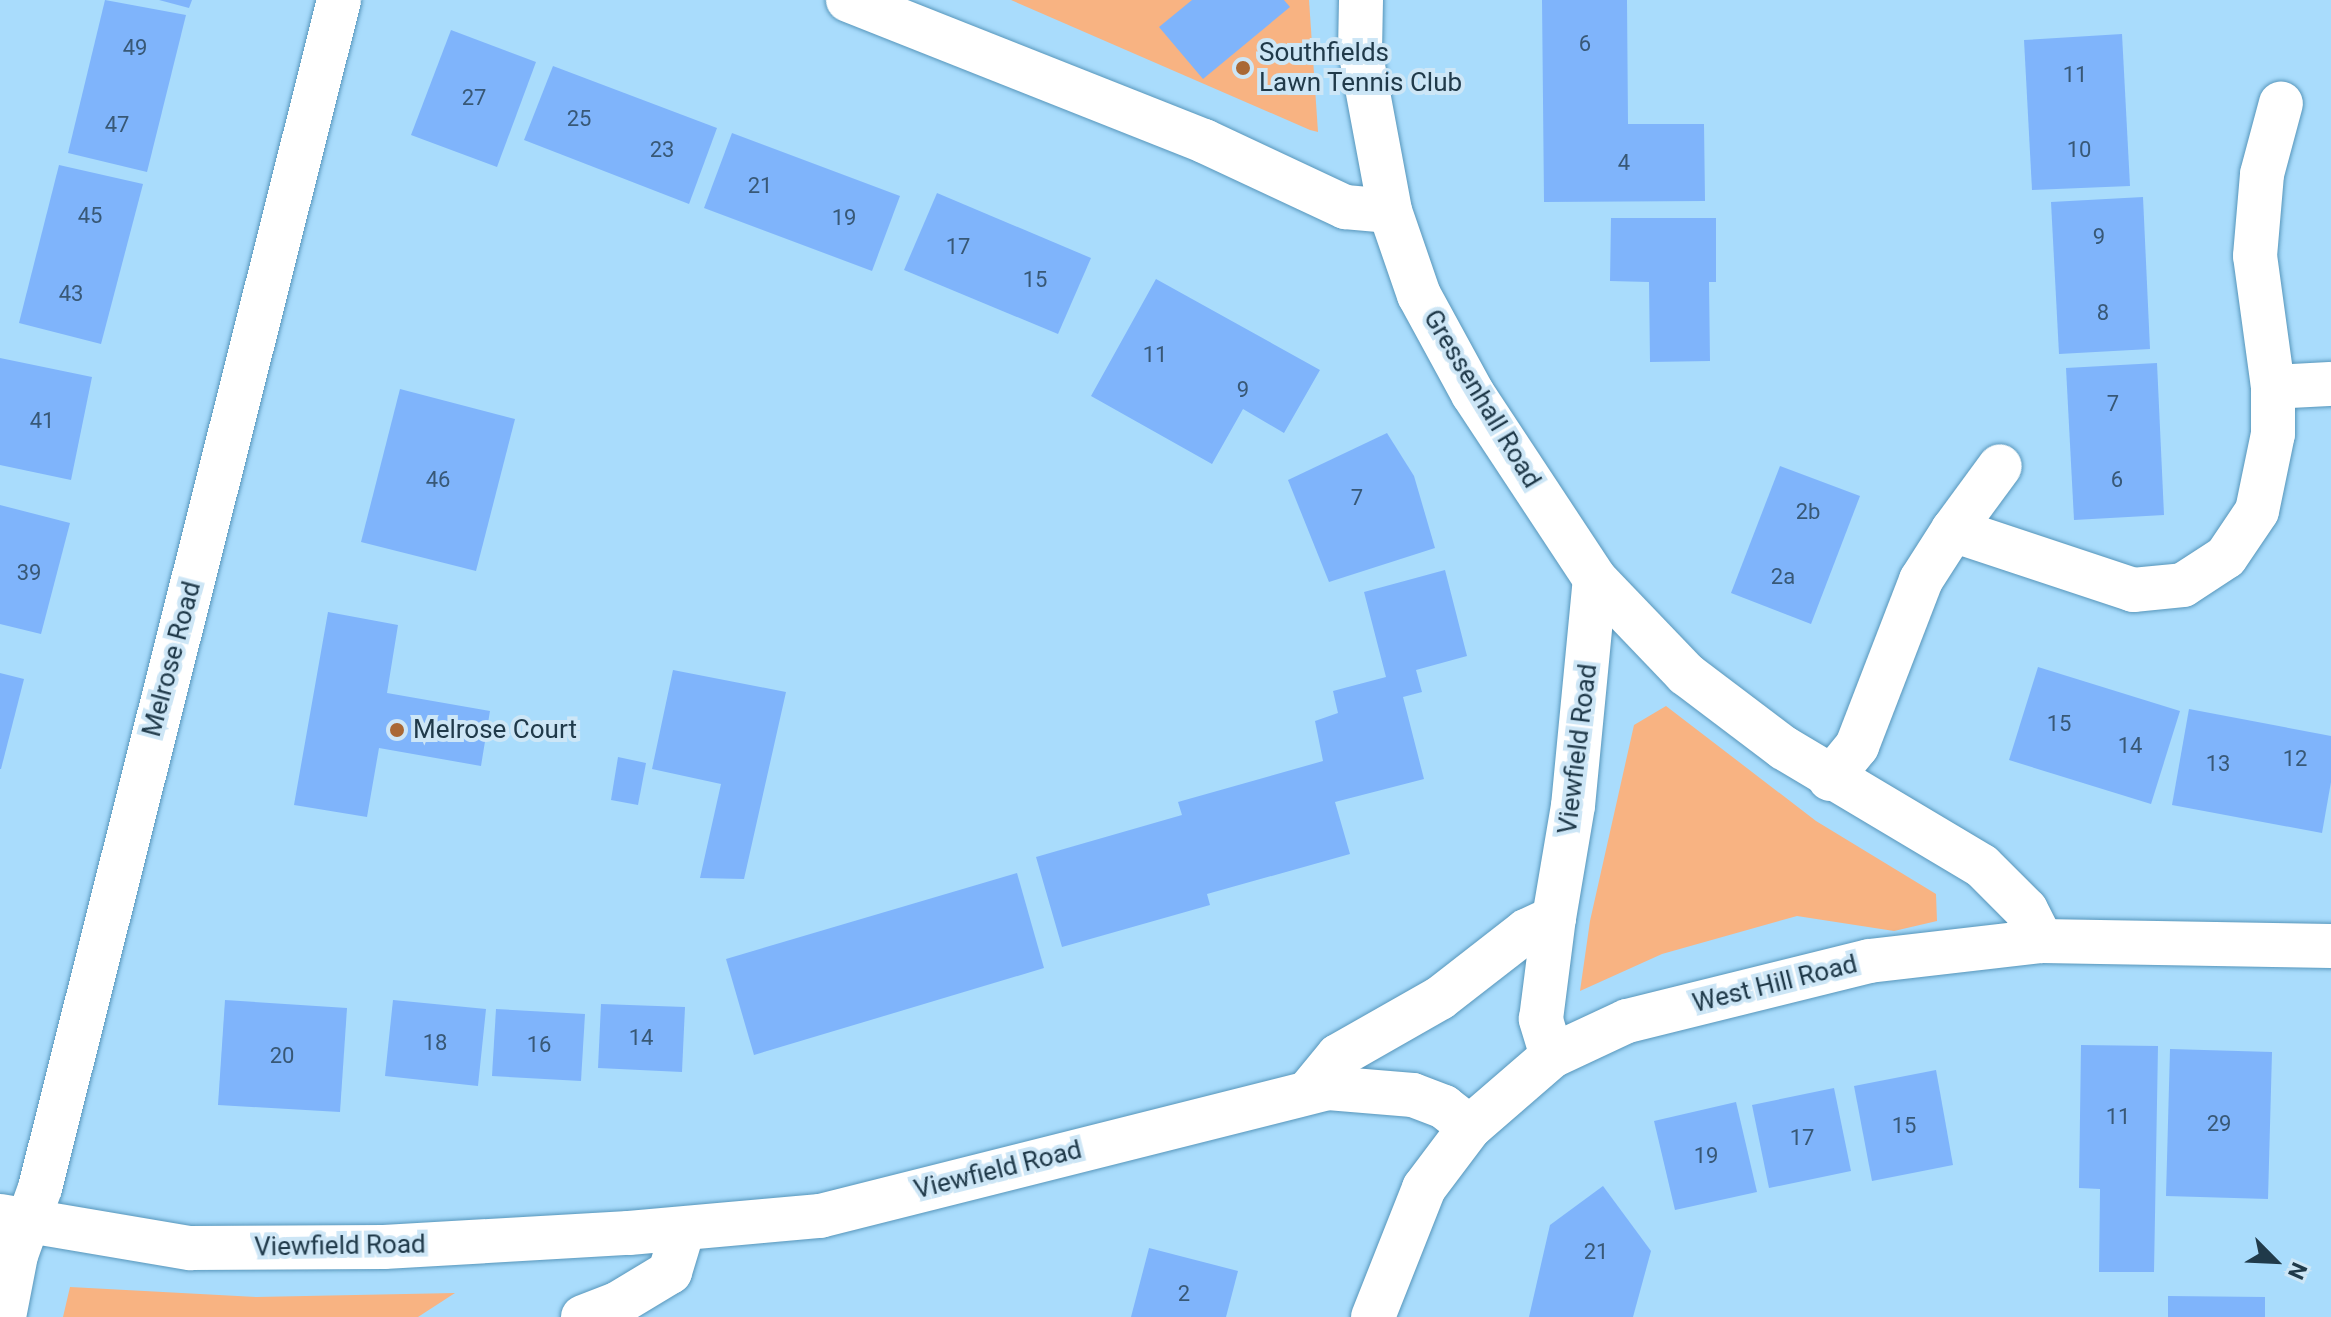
<!DOCTYPE html>
<style>
body{margin:0}
#map{position:relative;width:2331px;height:1317px;overflow:hidden;background:#a9dcfc;font-family:Roboto,sans-serif}
div>[style]{position:absolute}
[style*='--x']{left:calc(var(--x)*1px);top:calc(var(--y)*1px);width:calc(var(--w)*1px);rotate:calc(var(--a)*1deg)}
.green>*{inset:0;background:#f8b382}
.building>*{inset:0;background:#7fb4fb}
.roads{filter:drop-shadow(0 0 2px #5796bb) drop-shadow(0 0 2px #5796bb)}
.street>*{height:44px;margin:-22px;padding:0 22px;transform-origin:22px;border-radius:22px;background:#fff}
.dots>*{width:22px;height:22px;translate:-50% -50%;box-sizing:border-box;border:4px solid #cde6f6;border-radius:50%}
span{translate:-50% -50%;white-space:nowrap;text-align:center;line-height:1.15;-webkit-text-stroke:8px #cde6f6;paint-order:stroke}
.number-label{font-size:22px;color:#385876}
.number-label span{-webkit-text-stroke-width:0}
.poi-label{font-size:26px;color:#203a4a}
.left{translate:0 -50%;text-align:left}
.street-label{font-size:26px;color:#203a4a}
.north{position:absolute;left:2235px;top:1221px;width:80px;height:80px;-webkit-text-stroke:6px #cde6f6;paint-order:stroke;rotate:114deg;font-size:22px;font-weight:700;line-height:32px;text-align:center;color:#203a4a}
.north::after{content:'';display:block;margin:auto;width:28px;height:36px;background:#203a4a;clip-path:polygon(50% 0,100% 100%,50% 72%,0 100%)}
</style>
<div id="map">
<div class="green">
<i style="clip-path:polygon(1011px 0,1309px 0,1318px 132px,1310px 130px)"></i>
<i style="clip-path:polygon(1666px 706px,1816px 821px,1936px 894px,1937px 921px,1894px 931px,1797px 916px,1662px 954px,1580px 991px,1590px 921px,1634px 725px)"></i>
<i style="clip-path:polygon(70px 1287px,256px 1297px,455px 1293px,418px 1317px,63px 1317px)"></i>
</div>
<div class="building">
<i style="clip-path:polygon(105px 0,186px 15px,147px 172px,68px 153px)"></i>
<i style="clip-path:polygon(159px 0,192px 0,189px 8px)"></i>
<i style="clip-path:polygon(1192px 0,1284px 0,1290px 7px,1203px 79px,1159px 27px)"></i>
<i style="clip-path:polygon(1542px 0,1627px 0,1628px 124px,1704px 124px,1705px 201px,1544px 202px)"></i>
<i style="clip-path:polygon(451px 30px,536px 62px,497px 167px,411px 135px)"></i>
<i style="clip-path:polygon(2122px 34px,2130px 186px,2032px 190px,2024px 40px)"></i>
<i style="clip-path:polygon(553px 66px,717px 128px,689px 204px,524px 140px)"></i>
<i style="clip-path:polygon(732px 133px,900px 196px,872px 271px,704px 208px)"></i>
<i style="clip-path:polygon(59px 165px,143px 184px,101px 344px,19px 323px)"></i>
<i style="clip-path:polygon(937px 193px,1091px 258px,1058px 334px,904px 270px)"></i>
<i style="clip-path:polygon(2143px 197px,2150px 349px,2059px 354px,2051px 202px)"></i>
<i style="clip-path:polygon(1611px 218px,1716px 218px,1716px 282px,1709px 282px,1710px 361px,1650px 362px,1649px 282px,1610px 281px)"></i>
<i style="clip-path:polygon(1156px 279px,1320px 370px,1284px 433px,1243px 409px,1212px 464px,1091px 396px)"></i>
<i style="clip-path:polygon(0 358px,92px 377px,71px 480px,0 465px)"></i>
<i style="clip-path:polygon(2157px 363px,2164px 515px,2074px 520px,2066px 368px)"></i>
<i style="clip-path:polygon(400px 389px,515px 419px,476px 571px,361px 542px)"></i>
<i style="clip-path:polygon(1387px 433px,1414px 476px,1435px 548px,1329px 582px,1288px 480px)"></i>
<i style="clip-path:polygon(1780px 466px,1860px 496px,1811px 624px,1731px 593px)"></i>
<i style="clip-path:polygon(0 505px,70px 523px,41px 634px,0 624px)"></i>
<i style="clip-path:polygon(1445px 570px,1467px 656px,1416px 670px,1422px 692px,1403px 697px,1424px 779px,1335px 802px,1350px 854px,1207px 894px,1210px 905px,1062px 947px,1036px 857px,1182px 815px,1178px 802px,1323px 761px,1315px 721px,1338px 713px,1333px 691px,1386px 677px,1364px 592px)"></i>
<i style="clip-path:polygon(328px 612px,398px 625px,387px 693px,490px 711px,481px 766px,379px 748px,367px 817px,294px 805px)"></i>
<i style="clip-path:polygon(2038px 667px,2180px 711px,2151px 804px,2009px 760px)"></i>
<i style="clip-path:polygon(673px 670px,786px 692px,744px 879px,700px 878px,721px 784px,652px 769px)"></i>
<i style="clip-path:polygon(0 673px,24px 679px,1px 769px,0 769px)"></i>
<i style="clip-path:polygon(2189px 709px,2331px 736px,2331px 782px,2322px 833px,2172px 805px)"></i>
<i style="clip-path:polygon(618px 757px,646px 763px,638px 805px,611px 800px)"></i>
<i style="clip-path:polygon(1017px 873px,1044px 968px,754px 1055px,726px 959px)"></i>
<i style="clip-path:polygon(225px 1000px,347px 1008px,340px 1112px,218px 1105px)"></i>
<i style="clip-path:polygon(393px 1000px,486px 1009px,478px 1086px,385px 1076px)"></i>
<i style="clip-path:polygon(601px 1004px,685px 1007px,682px 1072px,598px 1068px)"></i>
<i style="clip-path:polygon(496px 1009px,585px 1014px,581px 1081px,492px 1076px)"></i>
<i style="clip-path:polygon(2081px 1045px,2158px 1046px,2154px 1272px,2099px 1272px,2100px 1189px,2079px 1188px)"></i>
<i style="clip-path:polygon(2170px 1049px,2272px 1052px,2268px 1199px,2166px 1196px)"></i>
<i style="clip-path:polygon(1936px 1070px,1953px 1165px,1872px 1181px,1854px 1086px)"></i>
<i style="clip-path:polygon(1834px 1088px,1851px 1171px,1769px 1188px,1752px 1105px)"></i>
<i style="clip-path:polygon(1736px 1102px,1757px 1192px,1675px 1210px,1654px 1121px)"></i>
<i style="clip-path:polygon(1603px 1186px,1651px 1251px,1633px 1317px,1529px 1317px,1550px 1225px)"></i>
<i style="clip-path:polygon(1149px 1248px,1238px 1271px,1226px 1317px,1131px 1317px)"></i>
<i style="clip-path:polygon(2168px 1296px,2265px 1297px,2265px 1317px,2168px 1317px)"></i>
</div>
<div class="roads">
<div class="street">
<i style="--x:848;--y:0;--w:383;--a:21.6"></i>
<i style="--x:1204;--y:141;--w:156;--a:25.1"></i>
<i style="--x:1345;--y:207;--w:45;--a:5.1"></i>
<i style="--x:1390;--y:211;--w:89;--a:71"></i>
<i style="--x:1419;--y:295;--w:113;--a:61.4"></i>
<i style="--x:1473;--y:394;--w:222;--a:56.6"></i>
<i style="--x:1595;--y:579;--w:132;--a:46.2"></i>
<i style="--x:1686;--y:674;--w:123;--a:37.1"></i>
<i style="--x:1784;--y:748;--w:230;--a:30.8"></i>
<i style="--x:1982;--y:866;--w:62;--a:45"></i>
<i style="--x:2026;--y:910;--w:35;--a:63"></i>
<i style="--x:1361;--y:0;--w:50;--a:91.1"></i>
<i style="--x:1360;--y:50;--w:164;--a:79.4"></i>
<i style="--x:2273;--y:387;--w:58;--a:-3"></i>
<i style="--x:1953;--y:530;--w:79;--a:-53.7"></i>
<i style="--x:1830;--y:779;--w:43;--a:-50.7"></i>
<i style="--x:1857;--y:746;--w:178;--a:-68.9"></i>
<i style="--x:1921;--y:580;--w:59;--a:-57.4"></i>
<i style="--x:1953;--y:530;--w:190;--a:18.4"></i>
<i style="--x:2133;--y:590;--w:50;--a:-5.7"></i>
<i style="--x:2183;--y:585;--w:51;--a:-33.1"></i>
<i style="--x:2226;--y:557;--w:55;--a:-56"></i>
<i style="--x:2257;--y:511;--w:79;--a:-78.3"></i>
<i style="--x:2273;--y:434;--w:47;--a:-90"></i>
<i style="--x:2273;--y:387;--w:132;--a:-97.8"></i>
<i style="--x:2255;--y:256;--w:82;--a:-85.1"></i>
<i style="--x:2262;--y:174;--w:73;--a:-75"></i>
<i style="--x:1552;--y:1056;--w:39;--a:-107"></i>
<i style="--x:1541;--y:1019;--w:102;--a:-82.7"></i>
<i style="--x:1310;--y:1090;--w:44;--a:-50.5"></i>
<i style="--x:1338;--y:1056;--w:117;--a:-29.6"></i>
<i style="--x:1440;--y:998;--w:109;--a:-37.9"></i>
<i style="--x:1526;--y:931;--w:31;--a:-25"></i>
<i style="--x:1554;--y:918;--w:114;--a:-80.4"></i>
<i style="--x:1573;--y:806;--w:228;--a:-84.5"></i>
<i style="--x:0;--y:1216;--w:193;--a:9.6"></i>
<i style="--x:190;--y:1248;--w:194;--a:-0.3"></i>
<i style="--x:384;--y:1247;--w:245;--a:-3.3"></i>
<i style="--x:629;--y:1233;--w:192;--a:-5.1"></i>
<i style="--x:820;--y:1216;--w:524;--a:-14.14"></i>
<i style="--x:1328;--y:1088;--w:85;--a:4.7"></i>
<i style="--x:1413;--y:1095;--w:33;--a:21"></i>
<i style="--x:1444;--y:1107;--w:33;--a:38"></i>
<i style="--x:4;--y:1317;--w:63;--a:-79"></i>
<i style="--x:16;--y:1255;--w:71;--a:-70.3"></i>
<i style="--x:40;--y:1188;--w:1225;--a:-75.87"></i>
<i style="--x:583;--y:1317;--w:36;--a:-21"></i>
<i style="--x:617;--y:1304;--w:62;--a:-31.1"></i>
<i style="--x:670;--y:1272;--w:45;--a:-73.2"></i>
<i style="--x:1373;--y:1317;--w:139;--a:-68.4"></i>
<i style="--x:1424;--y:1188;--w:76;--a:-53"></i>
<i style="--x:1470;--y:1127;--w:108;--a:-40.9"></i>
<i style="--x:1552;--y:1056;--w:83;--a:-25"></i>
<i style="--x:1627;--y:1021;--w:249;--a:-13.9"></i>
<i style="--x:1869;--y:961;--w:174;--a:-6.6"></i>
<i style="--x:2042;--y:941;--w:289;--a:1"></i>
</div>
</div>
<div class="dots">
<i style="left:1243px;top:68px;background:#aa6834"></i>
<i style="left:397px;top:730px;background:#aa6834"></i>
</div>
<div class="number-label">
<span style="left:1585px;top:44px">6</span>
<span style="left:135px;top:48px">49</span>
<span style="left:2075px;top:75px">11</span>
<span style="left:474px;top:98px">27</span>
<span style="left:579px;top:119px">25</span>
<span style="left:117px;top:125px">47</span>
<span style="left:662px;top:150px">23</span>
<span style="left:2079px;top:150px">10</span>
<span style="left:1624px;top:163px">4</span>
<span style="left:760px;top:186px">21</span>
<span style="left:90px;top:216px">45</span>
<span style="left:844px;top:218px">19</span>
<span style="left:2099px;top:237px">9</span>
<span style="left:958px;top:247px">17</span>
<span style="left:1035px;top:280px">15</span>
<span style="left:71px;top:294px">43</span>
<span style="left:2103px;top:313px">8</span>
<span style="left:1155px;top:355px">11</span>
<span style="left:1243px;top:390px">9</span>
<span style="left:2113px;top:404px">7</span>
<span style="left:42px;top:421px">41</span>
<span style="left:438px;top:480px">46</span>
<span style="left:2117px;top:480px">6</span>
<span style="left:1357px;top:498px">7</span>
<span style="left:1808px;top:512px">2b</span>
<span style="left:29px;top:573px">39</span>
<span style="left:1783px;top:577px">2a</span>
<span style="left:2059px;top:724px">15</span>
<span style="left:2130px;top:746px">14</span>
<span style="left:2295px;top:759px">12</span>
<span style="left:2218px;top:764px">13</span>
<span style="left:641px;top:1038px">14</span>
<span style="left:435px;top:1043px">18</span>
<span style="left:539px;top:1045px">16</span>
<span style="left:282px;top:1056px">20</span>
<span style="left:2118px;top:1117px">11</span>
<span style="left:2219px;top:1124px">29</span>
<span style="left:1904px;top:1126px">15</span>
<span style="left:1802px;top:1138px">17</span>
<span style="left:1706px;top:1156px">19</span>
<span style="left:1596px;top:1252px">21</span>
<span style="left:1184px;top:1294px">2</span>
</div>
<div class="poi-label">
<span class="left" style="left:1259px;top:68px">Southfields<br>Lawn Tennis Club</span>
<span class="left" style="left:413px;top:730px">Melrose Court</span>
</div>
<div class="street-label">
<span style="left:1482px;top:399px;rotate:59deg">Gressenhall Road</span>
<span style="left:172px;top:659px;rotate:-75deg">Melrose Road</span>
<span style="left:1578px;top:749px;rotate:-83deg">Viewfield Road</span>
<span style="left:1775px;top:984px;rotate:-14deg">West Hill Road</span>
<span style="left:998px;top:1170px;rotate:-14deg">Viewfield Road</span>
<span style="left:340px;top:1246px;rotate:-1deg">Viewfield Road</span>
</div>
<div class="north">N</div>
</div>
